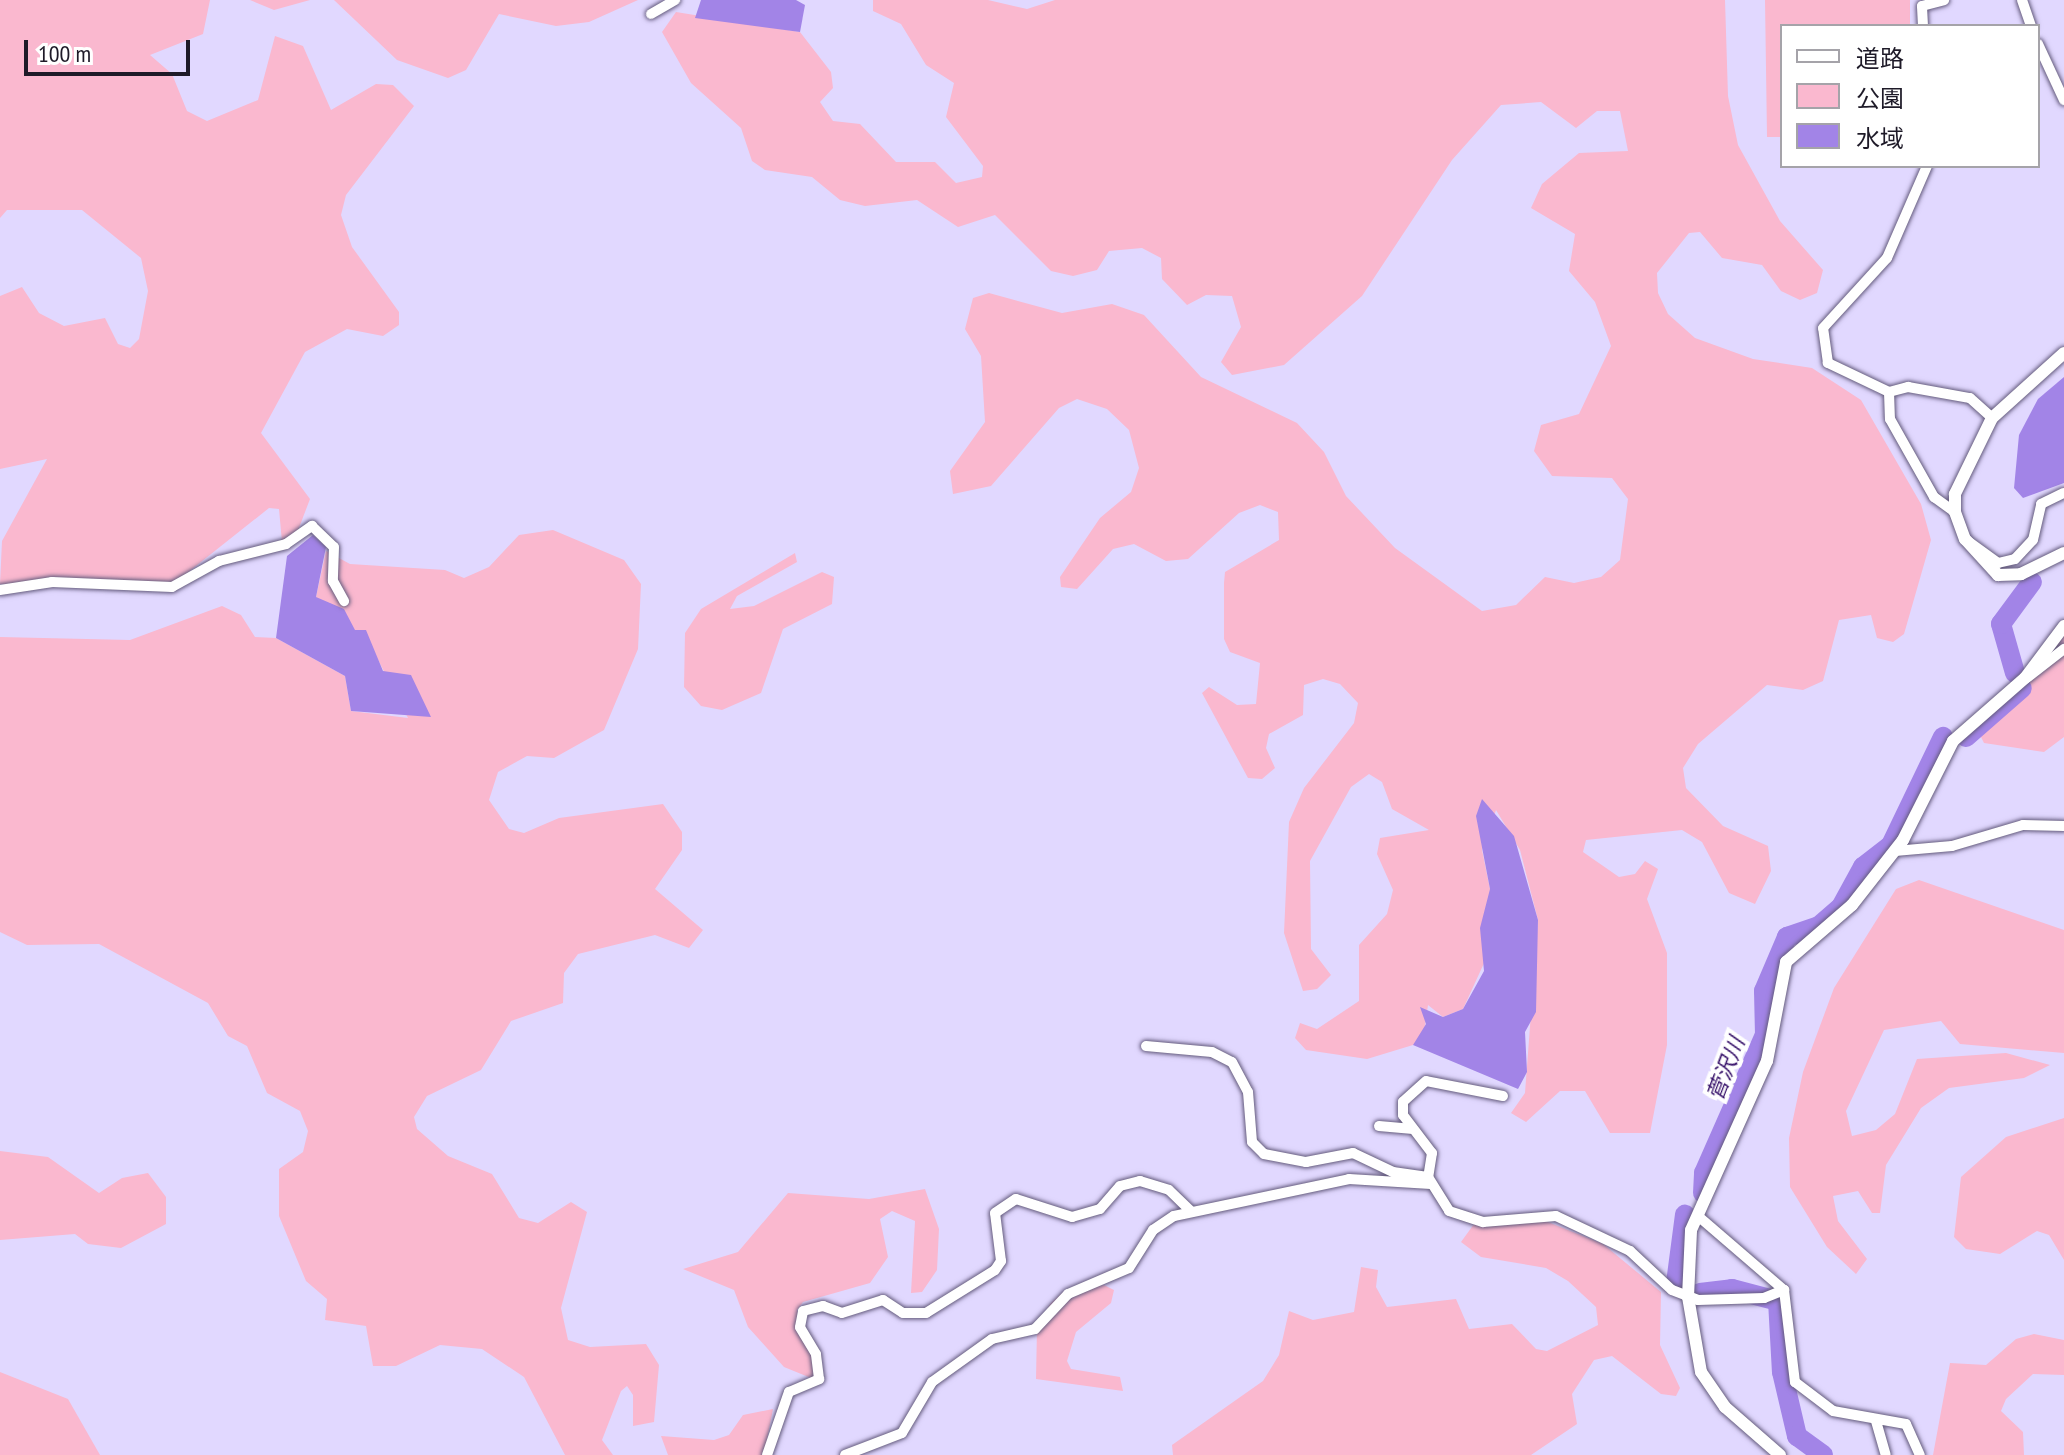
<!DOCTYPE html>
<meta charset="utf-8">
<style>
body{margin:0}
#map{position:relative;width:2064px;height:1455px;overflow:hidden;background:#e1d8ff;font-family:"PT Sans Narrow","Noto Sans JP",sans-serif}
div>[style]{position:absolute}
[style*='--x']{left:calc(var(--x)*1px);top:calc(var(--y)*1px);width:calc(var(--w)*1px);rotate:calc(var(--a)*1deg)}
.green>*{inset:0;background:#fab8cf}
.water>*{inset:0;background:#a284e7}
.river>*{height:20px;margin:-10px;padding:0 10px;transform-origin:10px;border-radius:10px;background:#a284e7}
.roads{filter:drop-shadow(0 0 2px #645b7d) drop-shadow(0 0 2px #645b7d)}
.minor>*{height:10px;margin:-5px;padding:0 5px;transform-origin:5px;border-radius:5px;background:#fff}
.tertiary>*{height:12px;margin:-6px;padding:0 6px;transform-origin:6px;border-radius:6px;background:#fff}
span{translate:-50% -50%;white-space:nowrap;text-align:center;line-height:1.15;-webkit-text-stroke:8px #fff;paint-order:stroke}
.water-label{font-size:22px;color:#37126a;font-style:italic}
.legend{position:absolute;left:1780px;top:24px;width:260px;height:144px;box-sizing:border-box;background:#fff;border:2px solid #a5a3a9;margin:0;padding:10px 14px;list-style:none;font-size:24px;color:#1e1a28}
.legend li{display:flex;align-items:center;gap:16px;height:40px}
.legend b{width:40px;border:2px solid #a5a3a9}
.scale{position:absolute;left:24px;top:40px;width:166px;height:36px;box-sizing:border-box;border:4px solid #1e1a28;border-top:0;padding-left:10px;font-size:24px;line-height:28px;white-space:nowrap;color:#1e1a28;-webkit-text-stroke:6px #fff;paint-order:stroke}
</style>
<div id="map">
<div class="green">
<i style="clip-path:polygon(0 0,210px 0,203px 34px,150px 55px,172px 74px,187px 111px,207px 121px,258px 100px,275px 36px,303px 46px,331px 110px,376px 84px,393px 85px,414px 106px,346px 195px,341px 215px,352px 247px,399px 312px,399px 325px,383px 336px,347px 329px,305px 352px,261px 433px,310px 499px,297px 533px,282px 542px,279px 509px,269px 508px,172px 585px,0 584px,2px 541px,47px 459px,0 469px,0 296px,22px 287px,39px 313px,64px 326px,105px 318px,118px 344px,130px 348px,139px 339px,148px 291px,141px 258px,82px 210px,7px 210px,0 218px)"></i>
<i style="clip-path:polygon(250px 0,310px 0,274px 10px)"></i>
<i style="clip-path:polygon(334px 0,638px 0,589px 22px,556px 26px,499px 14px,466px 70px,448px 78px,397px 60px)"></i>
<i style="clip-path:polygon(873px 0,988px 0,1027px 9px,1055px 0,1725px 0,1728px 96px,1738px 145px,1780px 221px,1823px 270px,1817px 293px,1800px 300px,1781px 291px,1762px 265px,1722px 258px,1700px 232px,1689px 233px,1657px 273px,1658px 293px,1668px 314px,1695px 338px,1753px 359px,1812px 368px,1861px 400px,1921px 504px,1931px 540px,1904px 634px,1893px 642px,1877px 638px,1871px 615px,1839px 620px,1823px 681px,1803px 690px,1767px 685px,1698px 744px,1683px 768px,1686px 788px,1723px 826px,1768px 846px,1771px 871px,1755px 904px,1729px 893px,1702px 842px,1682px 830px,1586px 840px,1583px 852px,1619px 877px,1635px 874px,1645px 861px,1658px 869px,1647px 899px,1667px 953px,1667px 1045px,1650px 1133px,1610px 1133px,1585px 1091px,1560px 1091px,1526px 1122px,1511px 1113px,1525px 1093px,1538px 920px,1520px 850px,1496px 810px,1482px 850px,1490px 889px,1485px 961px,1463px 1009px,1443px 1017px,1428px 1005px,1424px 1033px,1413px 1045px,1367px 1059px,1306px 1050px,1295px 1038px,1300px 1023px,1317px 1029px,1359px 1001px,1359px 945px,1387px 914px,1393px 890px,1377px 854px,1380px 838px,1429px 830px,1392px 809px,1382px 782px,1369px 774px,1351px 787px,1310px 861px,1311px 949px,1331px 975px,1317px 989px,1303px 991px,1284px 933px,1289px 822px,1304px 788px,1354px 723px,1358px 703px,1340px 684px,1323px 679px,1304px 685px,1303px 715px,1269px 734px,1266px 748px,1275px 768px,1262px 779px,1248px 778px,1202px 693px,1209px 687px,1237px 705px,1256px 704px,1260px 663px,1230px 652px,1224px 639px,1224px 583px,1225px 572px,1279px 540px,1278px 512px,1260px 505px,1239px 513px,1188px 559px,1166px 561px,1134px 544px,1113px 549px,1077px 589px,1061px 587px,1060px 577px,1100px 518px,1131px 492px,1139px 468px,1129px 430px,1107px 409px,1077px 399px,1059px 408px,991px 486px,953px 494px,950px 471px,985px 422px,981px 356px,965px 329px,973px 298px,989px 293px,1062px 313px,1112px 304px,1144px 315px,1201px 377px,1297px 423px,1324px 452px,1346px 496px,1395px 548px,1482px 611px,1516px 605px,1545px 577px,1574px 583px,1601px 577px,1620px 560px,1628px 499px,1612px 478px,1552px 476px,1534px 451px,1541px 425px,1579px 414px,1611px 346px,1595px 302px,1569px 271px,1575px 234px,1531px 208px,1542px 184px,1579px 153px,1628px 151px,1620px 111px,1597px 111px,1576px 128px,1541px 102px,1501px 105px,1452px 160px,1362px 296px,1284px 365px,1232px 375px,1221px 362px,1241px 327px,1232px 296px,1206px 295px,1187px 305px,1162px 279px,1161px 258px,1142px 248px,1109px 251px,1097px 270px,1073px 276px,1051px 271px,995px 215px,958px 227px,917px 200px,865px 206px,840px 200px,812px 177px,765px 170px,752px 161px,741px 128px,691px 83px,662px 32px,676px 12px,800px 32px,831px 72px,833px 88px,820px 102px,833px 121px,860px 124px,896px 162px,935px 162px,956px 183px,982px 177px,983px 166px,946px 117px,954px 83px,926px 65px,901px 24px,873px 11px)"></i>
<i style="clip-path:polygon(1765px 0,1910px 0,1910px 26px,1782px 26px,1782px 137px,1767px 137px)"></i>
<i style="clip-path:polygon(553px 530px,624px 560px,641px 584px,638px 649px,604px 730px,554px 758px,527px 756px,498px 772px,489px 800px,509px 829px,524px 833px,559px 818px,663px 804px,682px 832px,682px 850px,655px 889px,703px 930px,689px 948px,655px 935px,578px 954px,564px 973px,563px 1003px,511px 1021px,481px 1070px,427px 1096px,414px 1117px,417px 1129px,448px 1156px,492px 1174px,519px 1218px,538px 1223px,571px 1202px,587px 1212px,561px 1308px,568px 1340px,590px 1347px,646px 1344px,659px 1365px,654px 1422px,633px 1426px,633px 1395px,627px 1386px,621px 1391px,602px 1440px,613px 1455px,565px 1455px,524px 1377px,482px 1349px,440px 1345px,396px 1366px,373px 1366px,366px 1326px,325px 1320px,327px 1299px,306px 1281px,279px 1216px,279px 1169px,303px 1152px,308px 1131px,300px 1111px,267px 1093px,247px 1046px,228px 1036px,208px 1003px,99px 944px,27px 945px,0 932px,0 637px,130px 640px,222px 606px,241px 615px,255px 637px,276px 638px,345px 676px,351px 711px,408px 718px,375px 654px,316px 597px,326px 551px,350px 564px,445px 570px,464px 578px,489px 567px,519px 535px)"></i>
<i style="clip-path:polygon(795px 553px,797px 562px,737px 596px,730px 609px,754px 606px,822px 572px,834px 577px,832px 604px,783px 629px,761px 693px,722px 710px,701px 706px,684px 687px,685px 633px,701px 609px)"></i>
<i style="clip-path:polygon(2064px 627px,2064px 737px,2044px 752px,1984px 743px,1980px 735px)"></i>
<i style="clip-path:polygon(1919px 880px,2064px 930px,2064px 1053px,1960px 1044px,1941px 1021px,1884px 1030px,1846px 1111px,1852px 1136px,1876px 1130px,1895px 1114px,1917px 1059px,2006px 1053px,2050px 1065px,2024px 1078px,1949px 1088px,1921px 1108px,1886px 1165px,1880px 1213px,1872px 1213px,1858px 1191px,1833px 1196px,1838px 1221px,1867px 1259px,1856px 1274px,1827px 1247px,1790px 1187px,1789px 1138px,1803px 1072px,1834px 988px,1896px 889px)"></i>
<i style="clip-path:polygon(2064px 1118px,2064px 1260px,2049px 1235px,2037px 1231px,2000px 1254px,1966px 1249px,1954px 1237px,1961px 1177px,2006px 1137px)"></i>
<i style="clip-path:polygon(0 1151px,48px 1157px,99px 1193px,122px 1178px,148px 1173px,166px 1197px,166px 1224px,121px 1248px,88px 1244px,75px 1234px,0 1240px)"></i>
<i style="clip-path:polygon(925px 1189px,939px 1229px,937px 1270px,922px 1292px,911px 1293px,915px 1221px,892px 1211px,880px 1219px,888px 1257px,870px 1283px,803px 1302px,797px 1310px,819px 1371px,811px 1378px,784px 1367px,748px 1327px,734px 1290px,683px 1269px,738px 1252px,788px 1193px,869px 1199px)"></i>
<i style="clip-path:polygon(1538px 1218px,1603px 1244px,1661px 1292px,1660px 1345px,1680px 1388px,1676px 1396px,1661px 1394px,1612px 1356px,1594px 1360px,1572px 1394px,1577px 1424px,1531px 1455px,1173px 1455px,1172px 1445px,1263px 1381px,1279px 1355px,1289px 1311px,1313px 1320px,1354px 1312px,1361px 1267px,1378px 1270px,1376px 1287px,1387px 1307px,1456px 1299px,1469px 1329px,1512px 1324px,1536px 1349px,1547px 1351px,1598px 1325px,1596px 1307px,1568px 1281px,1546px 1268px,1481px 1257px,1461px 1242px,1474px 1224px)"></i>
<i style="clip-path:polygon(1104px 1285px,1114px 1290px,1111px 1303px,1076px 1332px,1067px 1361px,1071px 1369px,1120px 1377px,1123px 1391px,1036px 1379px,1037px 1328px,1050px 1304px,1064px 1291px)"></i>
<i style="clip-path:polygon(2034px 1334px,2064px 1340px,2064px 1375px,2033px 1374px,2006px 1399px,2001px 1411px,2023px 1432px,2024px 1455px,1933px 1455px,1950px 1363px,1986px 1365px,2016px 1339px)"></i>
<i style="clip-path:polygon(0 1372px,68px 1399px,100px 1455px,0 1455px)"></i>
<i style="clip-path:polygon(773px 1409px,764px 1455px,668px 1455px,661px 1436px,714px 1440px,729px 1435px,743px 1415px)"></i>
</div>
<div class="water">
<i style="clip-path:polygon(701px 0,796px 0,805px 5px,800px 32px,695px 18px)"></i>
<i style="clip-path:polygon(2064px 377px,2064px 483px,2023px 498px,2014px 488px,2019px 435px,2038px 399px)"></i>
<i style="clip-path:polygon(313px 535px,326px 547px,316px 597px,344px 609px,355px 630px,366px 630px,383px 671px,411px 675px,431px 717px,351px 711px,345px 676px,276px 638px,287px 556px)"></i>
<i style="clip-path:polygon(1482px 799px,1514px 836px,1538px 920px,1536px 1012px,1525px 1032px,1527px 1072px,1518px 1089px,1413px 1045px,1426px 1024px,1420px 1007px,1443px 1017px,1463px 1009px,1484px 971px,1480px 928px,1490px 889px,1476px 816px)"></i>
</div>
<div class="river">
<i style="--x:2015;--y:673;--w:51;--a:-105.9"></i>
<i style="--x:2001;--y:624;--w:52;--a:-53.6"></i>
<i style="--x:1966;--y:737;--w:74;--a:-41.2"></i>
<i style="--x:1703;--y:1193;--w:20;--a:-87"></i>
<i style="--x:1704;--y:1173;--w:151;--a:-66.2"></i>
<i style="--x:1765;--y:1035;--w:44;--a:-91.3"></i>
<i style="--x:1764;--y:991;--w:59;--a:-66.9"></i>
<i style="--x:1787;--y:937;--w:34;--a:-19"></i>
<i style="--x:1819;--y:926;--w:29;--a:-41"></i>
<i style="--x:1841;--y:907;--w:46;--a:-61.2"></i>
<i style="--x:1863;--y:867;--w:36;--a:-38"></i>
<i style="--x:1891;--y:845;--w:120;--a:-64.3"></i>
<i style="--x:1676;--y:1283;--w:69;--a:-82.5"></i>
<i style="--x:1700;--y:1293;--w:32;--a:-7"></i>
<i style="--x:1732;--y:1289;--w:48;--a:14.6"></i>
<i style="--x:1778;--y:1301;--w:71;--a:86.8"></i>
<i style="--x:1782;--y:1372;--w:66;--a:76.8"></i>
<i style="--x:1797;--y:1436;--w:32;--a:36"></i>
</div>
<div class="roads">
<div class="minor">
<i style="--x:2022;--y:0;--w:28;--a:71"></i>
<i style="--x:651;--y:14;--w:28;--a:-30"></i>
<i style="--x:1923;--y:26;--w:20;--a:-93"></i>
<i style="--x:1922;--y:6;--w:23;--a:-15"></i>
<i style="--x:2038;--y:44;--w:62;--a:65.1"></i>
<i style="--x:1889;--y:392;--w:68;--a:-154.6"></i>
<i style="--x:1828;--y:363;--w:35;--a:-98"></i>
<i style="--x:1823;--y:328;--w:95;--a:-47.6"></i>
<i style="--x:1887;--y:258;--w:100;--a:-66.5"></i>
<i style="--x:1889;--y:392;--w:27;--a:88"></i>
<i style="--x:1890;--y:419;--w:90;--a:60.6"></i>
<i style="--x:1934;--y:497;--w:26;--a:36"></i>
<i style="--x:1889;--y:392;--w:20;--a:-15"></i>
<i style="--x:1908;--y:387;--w:63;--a:10.1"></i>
<i style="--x:1970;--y:398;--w:30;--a:42"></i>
<i style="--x:1965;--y:539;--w:41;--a:36"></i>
<i style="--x:1998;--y:563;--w:17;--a:-13"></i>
<i style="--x:2015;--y:559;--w:26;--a:-47"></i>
<i style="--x:2033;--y:540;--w:37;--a:-77"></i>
<i style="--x:2041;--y:504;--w:25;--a:-26"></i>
<i style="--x:0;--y:590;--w:53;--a:-8.7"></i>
<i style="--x:52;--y:582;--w:120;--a:2.4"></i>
<i style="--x:172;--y:587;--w:54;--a:-29"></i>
<i style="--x:219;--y:561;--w:69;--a:-14.2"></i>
<i style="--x:286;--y:544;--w:32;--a:-35"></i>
<i style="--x:312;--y:526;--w:30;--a:44"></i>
<i style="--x:334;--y:547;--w:34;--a:92"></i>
<i style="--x:333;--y:581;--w:23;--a:61"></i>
<i style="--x:2028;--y:677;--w:46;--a:-37.9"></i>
<i style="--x:1895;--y:851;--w:57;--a:-5"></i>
<i style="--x:1952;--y:846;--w:74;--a:-16.5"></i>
<i style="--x:2023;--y:825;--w:41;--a:1.4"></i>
<i style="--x:1146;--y:1046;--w:66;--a:5.2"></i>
<i style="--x:1212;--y:1052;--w:22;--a:27"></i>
<i style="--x:1232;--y:1062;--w:34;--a:62"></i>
<i style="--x:1248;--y:1092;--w:50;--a:85.4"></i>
<i style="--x:1252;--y:1142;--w:17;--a:45"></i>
<i style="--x:1264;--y:1154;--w:43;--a:10.8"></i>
<i style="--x:1306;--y:1162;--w:48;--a:-10.8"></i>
<i style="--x:1353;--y:1153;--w:44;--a:25.4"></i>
<i style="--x:1393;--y:1172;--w:35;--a:8"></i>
<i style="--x:1503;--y:1096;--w:78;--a:-169"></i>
<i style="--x:1426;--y:1081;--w:31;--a:138"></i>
<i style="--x:1403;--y:1102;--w:13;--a:90"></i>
<i style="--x:1403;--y:1115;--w:48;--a:52.7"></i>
<i style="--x:1432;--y:1153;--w:24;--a:99"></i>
<i style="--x:1428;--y:1177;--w:40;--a:58"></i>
<i style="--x:1449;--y:1211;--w:36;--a:18"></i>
<i style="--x:1483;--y:1222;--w:73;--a:-4.7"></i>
<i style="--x:1556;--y:1216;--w:82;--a:25.3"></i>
<i style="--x:1630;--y:1251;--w:57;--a:42.9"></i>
<i style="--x:1672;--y:1290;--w:28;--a:21"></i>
<i style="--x:1698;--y:1300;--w:66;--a:-1.7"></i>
<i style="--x:1764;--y:1298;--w:22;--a:-22"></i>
<i style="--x:1379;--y:1126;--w:34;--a:5"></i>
<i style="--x:1698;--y:1216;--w:113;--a:40.7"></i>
<i style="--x:1784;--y:1290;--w:93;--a:83.2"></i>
<i style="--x:1795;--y:1382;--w:48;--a:37.3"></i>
<i style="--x:1833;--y:1411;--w:74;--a:10.1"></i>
<i style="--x:1906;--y:1424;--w:34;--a:66"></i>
<i style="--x:1876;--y:1421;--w:35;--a:74"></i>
<i style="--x:767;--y:1455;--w:67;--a:-70.8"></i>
<i style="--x:789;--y:1392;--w:33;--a:-23"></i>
<i style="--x:819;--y:1379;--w:25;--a:-97"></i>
<i style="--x:816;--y:1354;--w:31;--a:-121"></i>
<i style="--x:800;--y:1327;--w:16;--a:-79"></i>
<i style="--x:803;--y:1311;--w:21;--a:-14"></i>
<i style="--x:823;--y:1306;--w:20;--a:20"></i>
<i style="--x:842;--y:1313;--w:43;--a:-17.6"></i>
<i style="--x:883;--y:1300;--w:24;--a:33"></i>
<i style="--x:903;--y:1313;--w:23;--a:0"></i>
<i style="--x:926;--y:1313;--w:81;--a:-31.9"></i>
<i style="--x:995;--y:1270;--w:11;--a:-56"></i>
<i style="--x:1001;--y:1261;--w:48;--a:-97.1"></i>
<i style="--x:995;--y:1213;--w:25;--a:-34"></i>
<i style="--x:1016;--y:1199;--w:59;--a:17.8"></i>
<i style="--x:1072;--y:1217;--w:29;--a:-16"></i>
<i style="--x:1100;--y:1209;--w:30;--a:-49"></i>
<i style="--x:1120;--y:1186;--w:21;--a:-14"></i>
<i style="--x:1140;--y:1181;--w:30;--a:17"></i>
<i style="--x:1169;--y:1190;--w:30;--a:44"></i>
<i style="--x:845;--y:1455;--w:61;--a:-21.1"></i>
<i style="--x:902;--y:1433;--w:59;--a:-59.5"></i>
<i style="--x:932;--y:1382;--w:74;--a:-35.6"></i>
<i style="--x:992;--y:1339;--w:44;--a:-13.1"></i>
<i style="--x:1035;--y:1329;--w:48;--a:-46.7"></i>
<i style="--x:1068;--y:1294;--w:66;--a:-23.1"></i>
<i style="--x:1129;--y:1268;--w:45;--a:-57.7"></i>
<i style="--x:1153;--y:1230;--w:25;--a:-34"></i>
<i style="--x:1174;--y:1216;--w:179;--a:-11.9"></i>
<i style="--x:1349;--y:1179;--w:82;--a:3.5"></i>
</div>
<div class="tertiary">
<i style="--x:2064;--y:353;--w:97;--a:137.9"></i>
<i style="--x:1992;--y:418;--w:85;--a:116"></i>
<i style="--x:1955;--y:494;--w:18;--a:90"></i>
<i style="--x:1955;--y:512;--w:29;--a:70"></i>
<i style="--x:1965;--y:539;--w:49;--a:47.5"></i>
<i style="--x:1998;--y:575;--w:23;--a:-2"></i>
<i style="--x:2021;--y:574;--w:48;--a:-26"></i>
<i style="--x:1780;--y:1455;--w:73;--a:-138.9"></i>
<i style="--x:1725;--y:1407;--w:42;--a:-124.4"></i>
<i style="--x:1701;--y:1372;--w:76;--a:-99.8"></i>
<i style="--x:1688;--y:1297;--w:67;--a:-87.4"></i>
<i style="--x:1691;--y:1230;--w:185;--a:-65.8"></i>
<i style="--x:1767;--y:1061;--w:101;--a:-79.1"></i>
<i style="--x:1786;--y:962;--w:87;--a:-40.8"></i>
<i style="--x:1852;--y:905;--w:83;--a:-51.9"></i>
<i style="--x:1903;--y:840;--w:111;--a:-63.2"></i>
<i style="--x:1953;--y:741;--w:96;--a:-41.2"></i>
<i style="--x:2025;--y:678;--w:65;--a:-53.1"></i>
</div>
</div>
<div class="water-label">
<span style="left:1726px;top:1069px;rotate:-69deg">菅沢川</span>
</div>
<ul class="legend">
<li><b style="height:10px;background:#fff"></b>道路</li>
<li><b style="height:22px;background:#fab8cf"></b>公園</li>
<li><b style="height:22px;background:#a284e7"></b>水域</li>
</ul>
<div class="scale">100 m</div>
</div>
